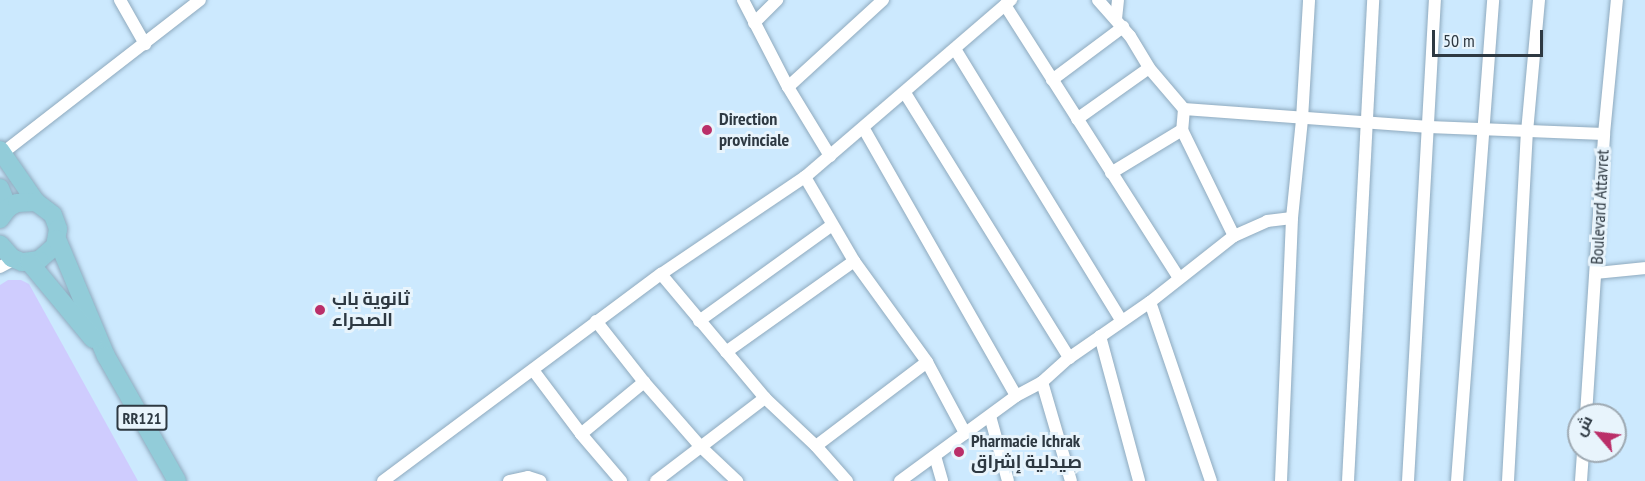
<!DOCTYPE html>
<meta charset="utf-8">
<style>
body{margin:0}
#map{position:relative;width:1645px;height:481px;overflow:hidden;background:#cce9fe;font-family:"PT Sans Narrow",Cairo,sans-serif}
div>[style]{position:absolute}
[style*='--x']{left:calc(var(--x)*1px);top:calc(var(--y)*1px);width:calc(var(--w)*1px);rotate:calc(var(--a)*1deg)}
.green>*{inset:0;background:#cfccfe}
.roads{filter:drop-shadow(0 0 2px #8faabe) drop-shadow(0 0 2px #8faabe)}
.street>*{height:12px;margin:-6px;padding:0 6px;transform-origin:6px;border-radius:6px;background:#fff}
.primary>*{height:18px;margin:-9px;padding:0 9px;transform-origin:9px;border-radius:9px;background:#92ccd9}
.dots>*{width:16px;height:16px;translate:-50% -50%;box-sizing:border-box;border:3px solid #e8f4fc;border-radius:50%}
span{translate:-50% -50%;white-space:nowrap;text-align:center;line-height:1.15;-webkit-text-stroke:6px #e8f4fc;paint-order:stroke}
.shield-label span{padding:2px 4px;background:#e8f4fc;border:2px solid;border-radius:4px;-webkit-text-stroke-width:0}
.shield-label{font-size:16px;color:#2e3942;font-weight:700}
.poi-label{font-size:18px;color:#2e3942;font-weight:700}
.left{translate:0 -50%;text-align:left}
.street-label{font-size:18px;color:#2e3942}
.north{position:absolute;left:1567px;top:403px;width:60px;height:60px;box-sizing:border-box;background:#e8f4fc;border:2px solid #9ea9b2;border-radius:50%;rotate:298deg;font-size:16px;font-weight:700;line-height:24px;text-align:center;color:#2e3942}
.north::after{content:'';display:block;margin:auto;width:21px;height:27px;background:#ba2f69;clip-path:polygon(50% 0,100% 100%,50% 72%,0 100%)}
.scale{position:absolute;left:1432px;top:30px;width:111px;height:27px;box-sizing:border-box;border:3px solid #2e3942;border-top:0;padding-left:8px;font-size:18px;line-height:21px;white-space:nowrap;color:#2e3942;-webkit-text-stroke:4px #e8f4fc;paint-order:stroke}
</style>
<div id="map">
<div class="green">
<i style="clip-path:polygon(8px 280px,21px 280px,29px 284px,138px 481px,0 481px,0 285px)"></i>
</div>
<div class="roads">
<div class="street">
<i style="--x:120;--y:0;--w:51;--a:60.4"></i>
<i style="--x:743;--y:0;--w:98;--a:62.7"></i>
<i style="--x:788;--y:87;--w:81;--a:58.7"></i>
<i style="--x:1098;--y:0;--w:48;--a:48.4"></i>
<i style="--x:1130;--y:36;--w:37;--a:59"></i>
<i style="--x:1149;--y:68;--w:54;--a:49.5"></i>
<i style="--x:1184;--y:109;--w:246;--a:4.2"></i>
<i style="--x:1429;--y:127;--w:175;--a:2.3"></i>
<i style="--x:1005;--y:5;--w:322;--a:57.5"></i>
<i style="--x:1116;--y:19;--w:19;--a:-84"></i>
<i style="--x:754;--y:23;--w:33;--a:-45"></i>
<i style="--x:955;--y:49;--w:318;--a:58.5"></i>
<i style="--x:1052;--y:80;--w:89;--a:-36.7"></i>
<i style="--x:788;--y:87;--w:129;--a:-42.5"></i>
<i style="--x:905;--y:93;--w:312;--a:58.2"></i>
<i style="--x:1184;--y:109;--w:21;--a:95"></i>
<i style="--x:1182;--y:130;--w:118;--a:63.9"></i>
<i style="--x:1077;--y:119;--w:88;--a:-35.3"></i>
<i style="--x:864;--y:129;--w:307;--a:60.3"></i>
<i style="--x:0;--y:155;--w:253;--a:-37.8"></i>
<i style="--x:1111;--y:173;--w:83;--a:-31.2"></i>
<i style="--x:805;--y:177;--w:97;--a:59.7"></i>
<i style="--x:854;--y:261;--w:125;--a:54.1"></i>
<i style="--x:927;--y:362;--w:81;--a:61.8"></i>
<i style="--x:0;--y:267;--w:17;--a:-28"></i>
<i style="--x:1596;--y:273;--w:49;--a:-5.8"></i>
<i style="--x:661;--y:274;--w:162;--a:50"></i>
<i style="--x:765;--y:398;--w:70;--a:43.3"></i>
<i style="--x:816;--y:446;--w:47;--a:48.5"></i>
<i style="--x:1150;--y:302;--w:189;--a:71.2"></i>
<i style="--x:596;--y:321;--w:78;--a:51.8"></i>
<i style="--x:644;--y:382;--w:86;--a:48.8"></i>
<i style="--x:701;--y:447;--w:50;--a:43.4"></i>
<i style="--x:699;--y:321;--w:164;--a:-35.8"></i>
<i style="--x:1100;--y:336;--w:150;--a:74.9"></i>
<i style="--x:726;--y:352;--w:157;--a:-35.4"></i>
<i style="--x:533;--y:370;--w:80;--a:53.1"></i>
<i style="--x:581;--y:434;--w:62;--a:49.6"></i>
<i style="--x:1042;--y:382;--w:103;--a:73.7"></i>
<i style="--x:1586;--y:415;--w:282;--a:-86.3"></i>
<i style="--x:1604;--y:134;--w:135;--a:-84.5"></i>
<i style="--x:990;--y:416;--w:67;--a:74.5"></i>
<i style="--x:581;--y:434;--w:82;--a:-39.5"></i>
<i style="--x:816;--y:446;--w:139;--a:-37.1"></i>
<i style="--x:935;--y:456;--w:26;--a:74"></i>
<i style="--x:383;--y:481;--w:347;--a:-36.7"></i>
<i style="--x:661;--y:274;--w:174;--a:-34"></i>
<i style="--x:805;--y:177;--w:272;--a:-40.7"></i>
<i style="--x:509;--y:481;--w:19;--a:-12"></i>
<i style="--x:528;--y:477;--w:13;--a:18"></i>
<i style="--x:656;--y:481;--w:137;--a:-37.3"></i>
<i style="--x:900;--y:481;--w:144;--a:-36.2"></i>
<i style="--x:1016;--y:396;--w:30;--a:-28"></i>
<i style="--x:1042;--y:382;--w:36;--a:-42"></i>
<i style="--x:1069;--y:358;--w:98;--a:-34.7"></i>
<i style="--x:1150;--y:302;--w:107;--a:-38.2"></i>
<i style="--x:1234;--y:236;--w:36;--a:-24"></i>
<i style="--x:1267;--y:221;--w:25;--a:-7"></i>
<i style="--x:1281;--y:481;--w:263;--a:-87.6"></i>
<i style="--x:1292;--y:218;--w:100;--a:-84.2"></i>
<i style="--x:1302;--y:119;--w:119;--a:-86.6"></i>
<i style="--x:1348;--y:481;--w:482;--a:-87"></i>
<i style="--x:1408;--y:481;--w:482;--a:-86.8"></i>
<i style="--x:1457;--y:481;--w:482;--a:-85.7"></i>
<i style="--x:1508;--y:481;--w:350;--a:-86.9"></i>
<i style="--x:1527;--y:132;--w:133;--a:-84.8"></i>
<i style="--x:1581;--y:481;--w:30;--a:-86"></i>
</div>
<div class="primary">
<i style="--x:0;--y:150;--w:63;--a:55.3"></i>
<i style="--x:0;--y:188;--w:22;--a:68"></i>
<i style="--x:0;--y:219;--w:14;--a:-54"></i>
<i style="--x:8;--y:208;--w:10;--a:-29"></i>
<i style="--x:17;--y:203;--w:19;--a:-3"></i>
<i style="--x:36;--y:202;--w:21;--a:37"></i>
<i style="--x:53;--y:215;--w:15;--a:70"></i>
<i style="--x:58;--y:229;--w:17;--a:100"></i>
<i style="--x:55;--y:246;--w:21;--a:139"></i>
<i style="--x:39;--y:260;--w:17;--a:173"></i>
<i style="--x:22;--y:262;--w:11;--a:-158"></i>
<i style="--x:12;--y:258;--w:18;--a:-131"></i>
<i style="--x:57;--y:239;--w:127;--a:67.3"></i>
<i style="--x:106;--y:356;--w:144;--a:60.4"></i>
<i style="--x:29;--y:262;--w:100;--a:50.3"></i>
</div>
</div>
<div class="dots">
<i style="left:707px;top:130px;background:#ba2f69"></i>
<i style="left:320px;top:310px;background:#ba2f69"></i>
<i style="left:959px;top:452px;background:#ba2f69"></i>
</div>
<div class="shield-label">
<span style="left:142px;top:418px">RR121</span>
</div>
<div class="poi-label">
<span class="left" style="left:719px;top:130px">Direction<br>provinciale</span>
<span class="left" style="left:332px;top:310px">ثانوية باب<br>الصحراء</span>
<span class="left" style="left:971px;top:452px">Pharmacie Ichrak<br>صيدلية إشراق</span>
</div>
<div class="street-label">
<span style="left:1600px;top:207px;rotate:-87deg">Boulevard Attavret</span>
</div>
<div class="north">ش</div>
<div class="scale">50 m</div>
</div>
